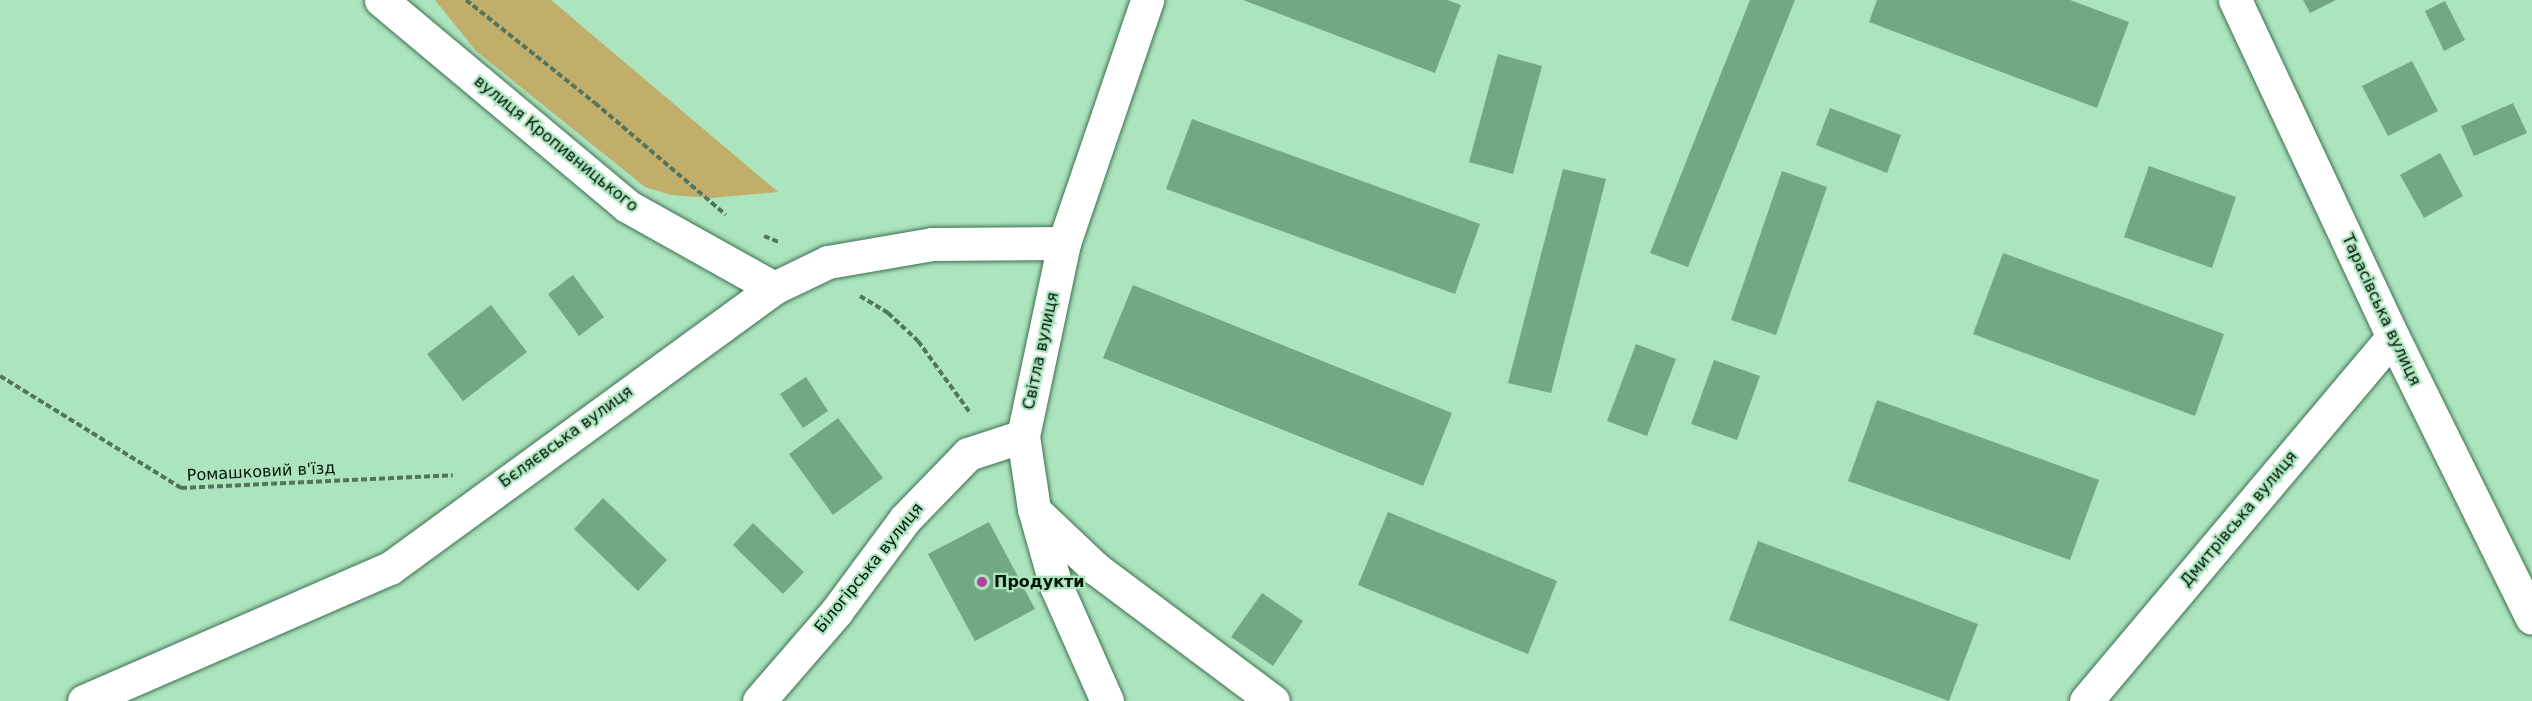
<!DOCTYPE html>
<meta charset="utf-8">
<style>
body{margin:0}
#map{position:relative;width:2532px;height:701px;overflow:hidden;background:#ace4be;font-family:"DejaVu Sans",sans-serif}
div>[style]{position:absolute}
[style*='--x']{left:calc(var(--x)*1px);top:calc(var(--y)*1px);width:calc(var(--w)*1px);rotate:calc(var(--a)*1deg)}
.green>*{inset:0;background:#c1ae6b}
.building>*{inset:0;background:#73a885}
.path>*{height:4px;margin-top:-2px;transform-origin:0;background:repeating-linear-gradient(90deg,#51755d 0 6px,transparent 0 9px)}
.roads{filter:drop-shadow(0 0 2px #3c7050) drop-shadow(0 0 2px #3c7050)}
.minor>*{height:33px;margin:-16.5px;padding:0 16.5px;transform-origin:16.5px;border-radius:16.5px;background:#fff}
.dots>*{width:16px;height:16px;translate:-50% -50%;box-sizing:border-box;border:3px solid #ace4be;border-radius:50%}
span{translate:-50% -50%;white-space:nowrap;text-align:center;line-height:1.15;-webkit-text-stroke:4.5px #ace4be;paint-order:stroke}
.street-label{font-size:16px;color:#021508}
.poi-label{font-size:16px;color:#021508;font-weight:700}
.left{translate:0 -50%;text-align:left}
</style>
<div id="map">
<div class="green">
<i style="clip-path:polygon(435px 0,551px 0,778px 192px,711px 198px,671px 195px,645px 187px,476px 51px)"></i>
</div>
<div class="building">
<i style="clip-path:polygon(1243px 0,1447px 0,1461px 5px,1435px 73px)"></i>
<i style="clip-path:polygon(1750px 0,1795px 0,1688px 267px,1650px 253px)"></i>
<i style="clip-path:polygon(1877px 0,2070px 0,2129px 22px,2097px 108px,1869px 22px)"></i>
<i style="clip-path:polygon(2303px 0,2336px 0,2310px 13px)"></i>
<i style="clip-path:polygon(2445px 1px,2465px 40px,2444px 51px,2425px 11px)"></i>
<i style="clip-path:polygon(1498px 54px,1542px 66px,1513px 174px,1469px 162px)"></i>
<i style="clip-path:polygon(2412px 61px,2438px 111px,2388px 136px,2362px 86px)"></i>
<i style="clip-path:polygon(2513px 103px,2527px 133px,2474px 156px,2461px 126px)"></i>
<i style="clip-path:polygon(1830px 108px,1901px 135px,1887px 173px,1816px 145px)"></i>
<i style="clip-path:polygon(1192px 119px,1480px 224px,1455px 294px,1166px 189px)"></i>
<i style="clip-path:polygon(2440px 153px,2463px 196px,2424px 218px,2400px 175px)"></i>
<i style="clip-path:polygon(2149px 166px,2236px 197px,2212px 268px,2124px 237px)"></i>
<i style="clip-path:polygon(1563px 169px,1606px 179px,1551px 393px,1508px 383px)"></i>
<i style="clip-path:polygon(1782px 171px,1827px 187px,1776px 335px,1731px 320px)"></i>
<i style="clip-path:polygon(2003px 253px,2224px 334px,2195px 416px,1973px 334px)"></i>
<i style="clip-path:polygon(573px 275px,604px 317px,579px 336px,548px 294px)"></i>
<i style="clip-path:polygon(1133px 285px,1452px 413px,1423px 486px,1103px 358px)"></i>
<i style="clip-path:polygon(491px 305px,527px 352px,463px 401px,427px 354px)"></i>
<i style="clip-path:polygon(1636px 344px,1676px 359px,1647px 436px,1607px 421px)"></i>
<i style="clip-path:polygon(1714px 360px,1760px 376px,1737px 440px,1691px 424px)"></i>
<i style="clip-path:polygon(806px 377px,828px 411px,803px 428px,780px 394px)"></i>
<i style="clip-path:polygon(1877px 400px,2099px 480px,2070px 560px,1848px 481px)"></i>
<i style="clip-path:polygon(838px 418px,883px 478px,833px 515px,789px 454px)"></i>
<i style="clip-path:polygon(603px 498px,667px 560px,638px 591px,574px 529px)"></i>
<i style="clip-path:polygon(1388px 512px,1557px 581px,1528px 654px,1358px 585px)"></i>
<i style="clip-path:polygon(989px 522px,1035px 609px,975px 641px,928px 554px)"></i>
<i style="clip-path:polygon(753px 523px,804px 572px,783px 594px,733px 545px)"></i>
<i style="clip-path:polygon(1758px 541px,1978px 624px,1949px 701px,1729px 620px)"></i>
<i style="clip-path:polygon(1262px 593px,1303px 621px,1273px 666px,1231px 637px)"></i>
</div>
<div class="path">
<i style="--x:466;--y:0;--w:165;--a:38.6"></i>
<i style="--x:595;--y:103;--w:172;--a:40.5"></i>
<i style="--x:764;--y:236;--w:16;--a:22"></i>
<i style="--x:860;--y:296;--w:33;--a:31"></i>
<i style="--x:888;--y:313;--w:41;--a:43"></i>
<i style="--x:918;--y:341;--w:90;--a:54"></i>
<i style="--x:0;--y:376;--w:213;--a:31.7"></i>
<i style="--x:181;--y:488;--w:272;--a:-2.7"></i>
</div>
<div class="roads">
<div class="minor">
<i style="--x:381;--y:0;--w:321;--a:39.9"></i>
<i style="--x:627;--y:206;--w:168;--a:29.2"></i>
<i style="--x:2235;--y:0;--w:372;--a:64.9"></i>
<i style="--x:2393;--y:337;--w:313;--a:63.7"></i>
<i style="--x:1035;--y:511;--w:83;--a:43.5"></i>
<i style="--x:1095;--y:568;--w:222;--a:36.8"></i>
<i style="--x:84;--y:701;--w:334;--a:-23.5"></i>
<i style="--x:390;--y:568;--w:475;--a:-36.1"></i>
<i style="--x:774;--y:288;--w:60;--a:-25.7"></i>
<i style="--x:828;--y:262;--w:106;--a:-9.8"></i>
<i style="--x:932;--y:244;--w:132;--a:-0.4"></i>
<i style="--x:759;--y:701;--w:118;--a:-49.1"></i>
<i style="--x:836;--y:612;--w:116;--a:-53.4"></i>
<i style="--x:905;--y:519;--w:91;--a:-45.9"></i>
<i style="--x:968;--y:454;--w:58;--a:-18.1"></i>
<i style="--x:1107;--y:701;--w:126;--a:-113.9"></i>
<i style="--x:1056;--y:586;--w:80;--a:-105.9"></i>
<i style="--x:1034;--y:509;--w:74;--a:-98.6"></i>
<i style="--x:1023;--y:436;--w:197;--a:-78"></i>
<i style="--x:1064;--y:243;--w:257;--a:-71.1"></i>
<i style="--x:2086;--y:701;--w:476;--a:-49.9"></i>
</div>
</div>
<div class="dots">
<i style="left:982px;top:582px;background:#b0419e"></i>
</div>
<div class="street-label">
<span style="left:556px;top:144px;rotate:39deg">вулиця Кропивницького</span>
<span style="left:2381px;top:310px;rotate:65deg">Тарасівська вулиця</span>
<span style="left:1041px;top:351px;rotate:-78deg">Світла вулиця</span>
<span style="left:566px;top:437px;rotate:-36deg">Бєляєвська вулиця</span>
<span style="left:261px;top:472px;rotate:-3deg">Ромашковий в'їзд</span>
<span style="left:2239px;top:519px;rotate:-50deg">Дмитрівська вулиця</span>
<span style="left:869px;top:568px;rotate:-51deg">Білогірська вулиця</span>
</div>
<div class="poi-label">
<span class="left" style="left:994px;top:582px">Продукти</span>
</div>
</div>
